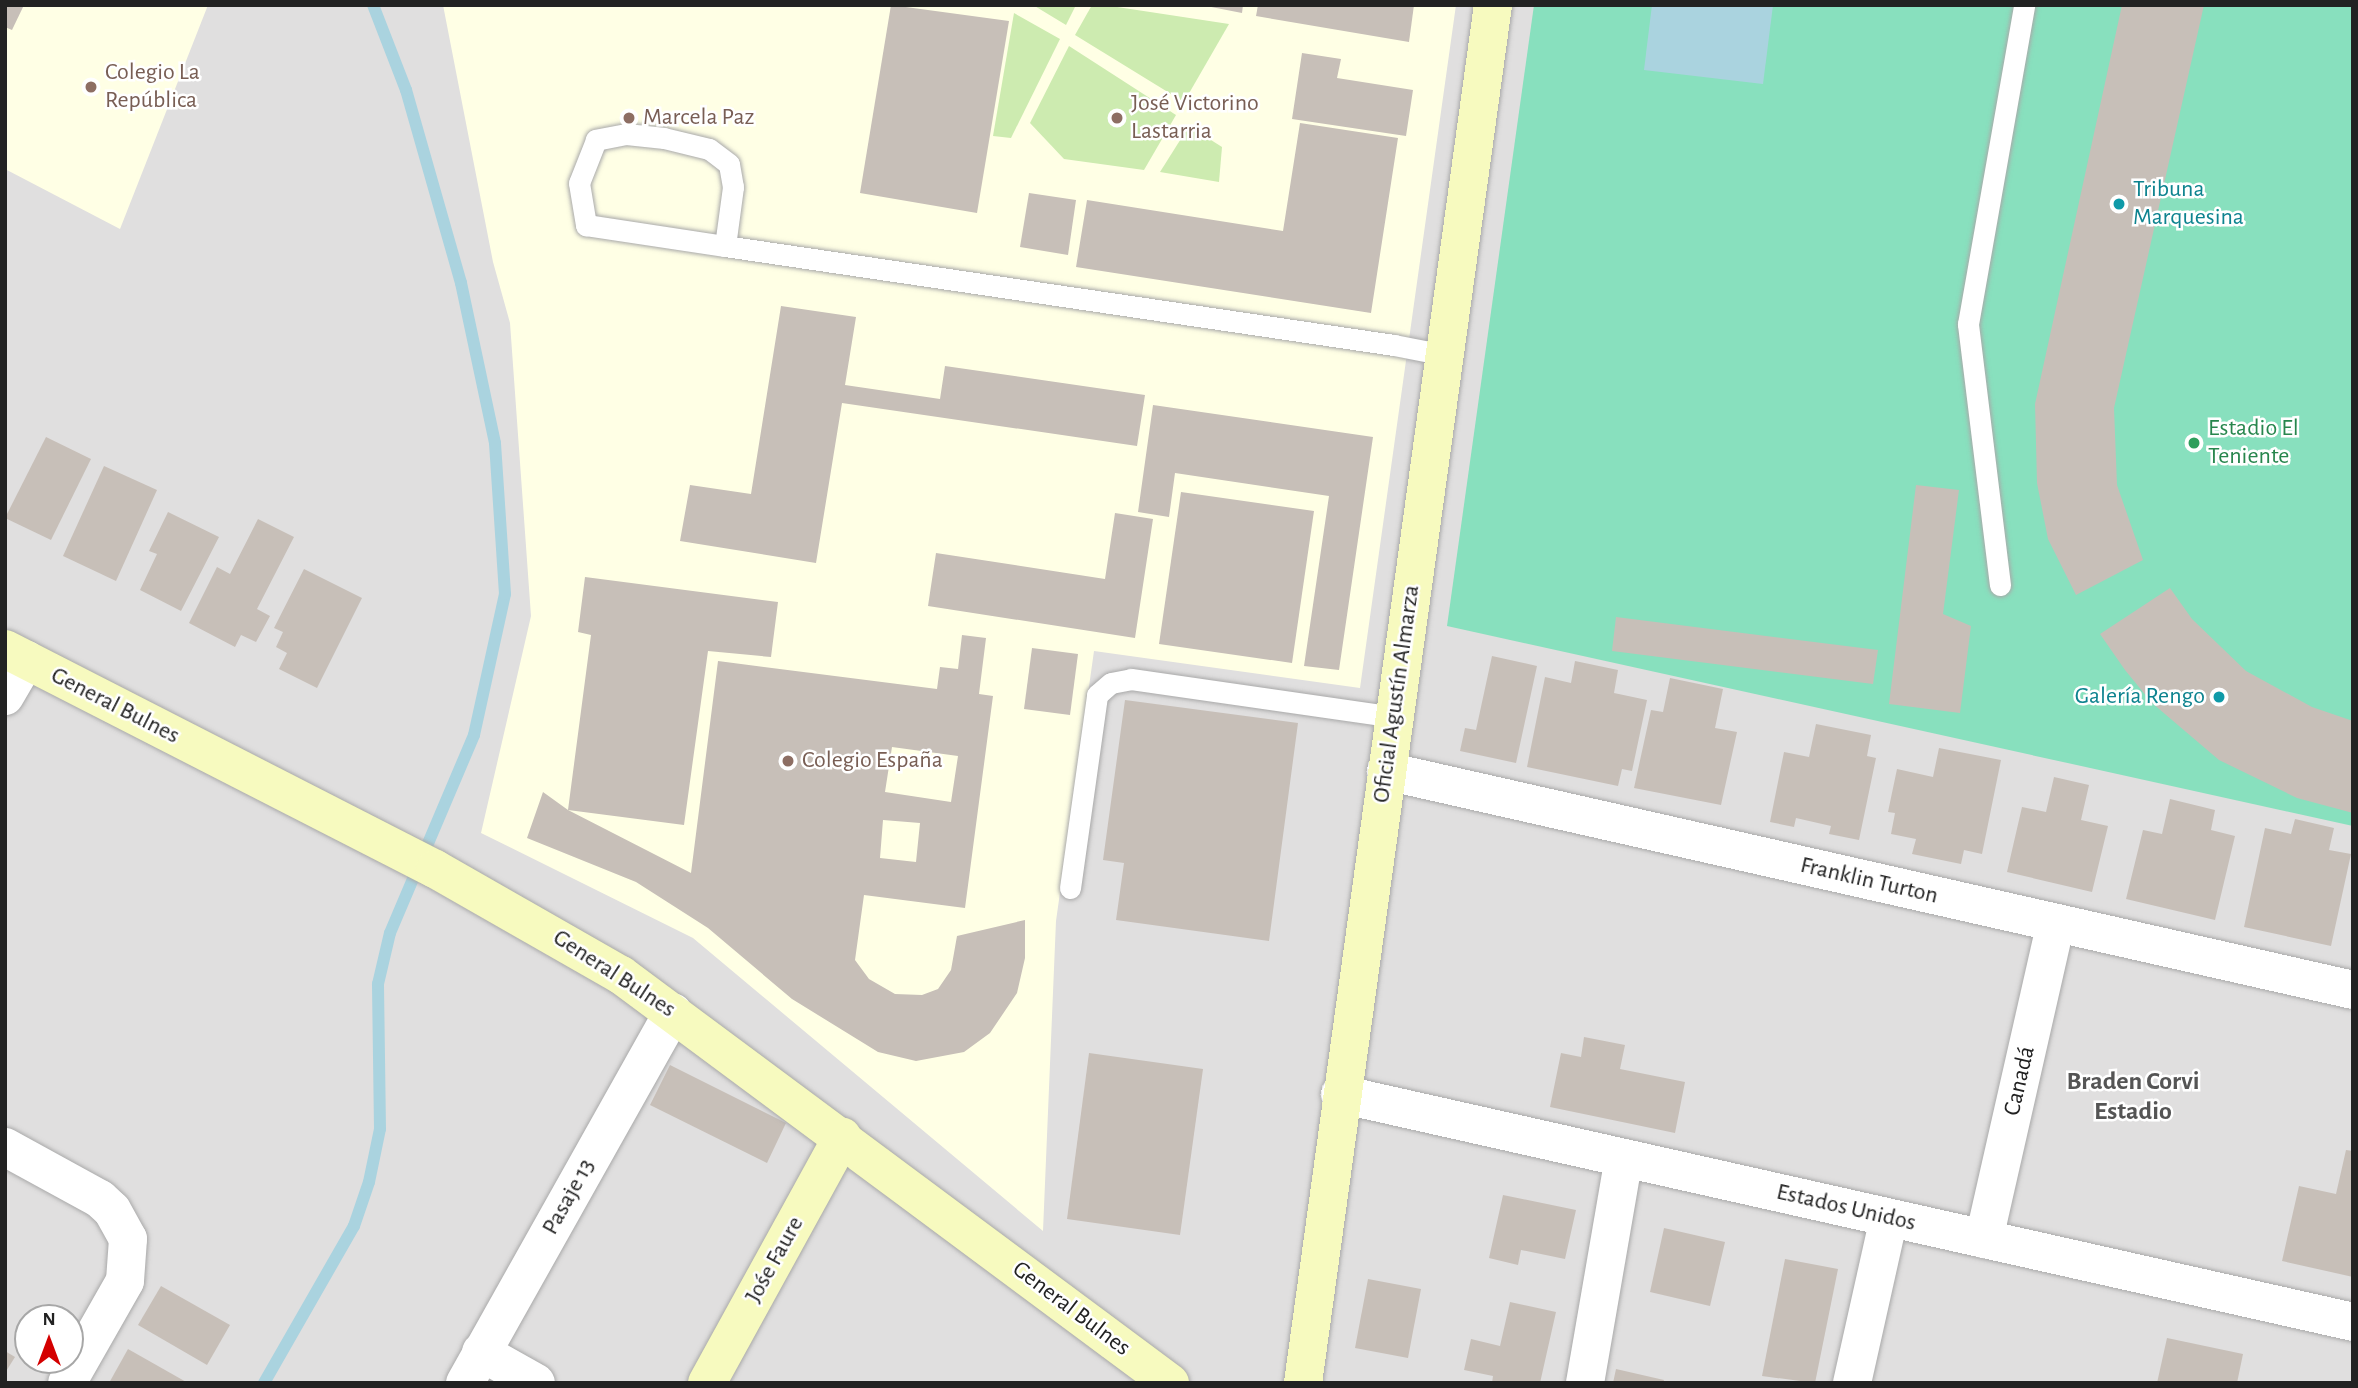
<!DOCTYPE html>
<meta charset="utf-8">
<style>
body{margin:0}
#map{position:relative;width:2358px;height:1388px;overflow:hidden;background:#f2efe9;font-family:"Alegreya Sans",sans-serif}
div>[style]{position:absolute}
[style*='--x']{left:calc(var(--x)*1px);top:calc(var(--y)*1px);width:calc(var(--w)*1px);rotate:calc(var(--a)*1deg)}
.residential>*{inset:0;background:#e0dfdf}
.education>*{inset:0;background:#ffffe5}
.grass>*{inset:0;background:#cdebb0}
.pitch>*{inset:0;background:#88e0be}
.water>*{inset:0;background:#aad3df}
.stream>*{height:12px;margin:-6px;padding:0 6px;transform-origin:6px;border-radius:6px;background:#aad3df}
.building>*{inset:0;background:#c7bfb8}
.roads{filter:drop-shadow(0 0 2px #a9a9a9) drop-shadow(0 0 2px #a9a9a9)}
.lane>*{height:21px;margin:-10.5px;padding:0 10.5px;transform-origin:10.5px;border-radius:10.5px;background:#fff}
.street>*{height:38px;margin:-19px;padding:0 19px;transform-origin:19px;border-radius:19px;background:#fff}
.secondary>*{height:38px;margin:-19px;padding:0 19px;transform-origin:19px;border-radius:19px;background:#f7fabf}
.dots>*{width:19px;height:19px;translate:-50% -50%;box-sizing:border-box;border:4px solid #fff;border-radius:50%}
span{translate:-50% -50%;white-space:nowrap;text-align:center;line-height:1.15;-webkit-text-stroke:5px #fff;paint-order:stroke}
.education-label{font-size:24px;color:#785e54}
.left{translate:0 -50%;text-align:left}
.culture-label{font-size:24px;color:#0d838f}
.right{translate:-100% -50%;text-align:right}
.leisure-label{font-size:24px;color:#27864d}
.street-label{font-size:24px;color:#222}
.neighbourhood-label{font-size:26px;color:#555;font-weight:700}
.frame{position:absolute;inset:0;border:7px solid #222;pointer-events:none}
.north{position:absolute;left:14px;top:1304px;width:70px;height:70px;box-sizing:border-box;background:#fff;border:2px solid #a7a7a7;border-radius:50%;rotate:0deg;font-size:19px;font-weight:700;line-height:28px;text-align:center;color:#222}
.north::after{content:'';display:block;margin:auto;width:24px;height:32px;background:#d40000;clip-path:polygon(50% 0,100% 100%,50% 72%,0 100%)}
</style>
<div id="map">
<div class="residential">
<i style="clip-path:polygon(evenodd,5px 5px,2353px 5px,2353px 1383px,5px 1383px,5px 5px,28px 1318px,70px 1318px,70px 1360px,28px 1360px,28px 1318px)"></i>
</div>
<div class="education">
<i style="clip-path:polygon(5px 5px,208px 5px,120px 229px,5px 169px)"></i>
<i style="clip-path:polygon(443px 5px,1456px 5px,1360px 688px,1094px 651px,1056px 921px,1043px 1231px,693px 938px,481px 833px,531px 616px,510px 323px,493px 262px)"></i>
</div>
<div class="grass">
<i style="clip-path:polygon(1033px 5px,1076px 5px,1066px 25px)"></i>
<i style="clip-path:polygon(1092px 5px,1104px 5px,1229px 24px,1184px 102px,1075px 35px)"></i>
<i style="clip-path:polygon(1014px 13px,1060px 39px,1011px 138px,993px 136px)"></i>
<i style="clip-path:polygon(1069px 46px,1176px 115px,1144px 170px,1064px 159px,1030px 123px)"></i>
<i style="clip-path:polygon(1189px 126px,1222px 147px,1219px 182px,1160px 172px)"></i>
</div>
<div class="pitch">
<i style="clip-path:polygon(1534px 5px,2353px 5px,2353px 826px,1447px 626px)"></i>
</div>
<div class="water">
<i style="clip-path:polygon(1652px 5px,1773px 5px,1763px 84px,1644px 70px)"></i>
</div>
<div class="stream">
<i style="--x:264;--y:1383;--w:181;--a:-60.2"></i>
<i style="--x:354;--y:1226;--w:46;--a:-71.2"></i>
<i style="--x:369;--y:1182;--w:54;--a:-78.3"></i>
<i style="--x:380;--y:1129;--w:145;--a:-90.8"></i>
<i style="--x:378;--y:984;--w:52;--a:-76.8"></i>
<i style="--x:390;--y:933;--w:215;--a:-67"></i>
<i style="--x:474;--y:735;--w:144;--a:-77.6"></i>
<i style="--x:505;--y:594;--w:151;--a:-93.8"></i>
<i style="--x:495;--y:443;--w:164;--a:-102"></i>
<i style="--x:461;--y:283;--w:201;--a:-105.9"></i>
<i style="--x:406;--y:90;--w:91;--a:-111.2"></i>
</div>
<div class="building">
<i style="clip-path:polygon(5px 5px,24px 5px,12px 30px,5px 27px)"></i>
<i style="clip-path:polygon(891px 5px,1009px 21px,977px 213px,860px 193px)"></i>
<i style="clip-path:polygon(1201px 5px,1243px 5px,1242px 13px)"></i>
<i style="clip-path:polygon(1258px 5px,1414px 5px,1409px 42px,1256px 16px)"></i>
<i style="clip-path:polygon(2122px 5px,2204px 5px,2114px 408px,2117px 485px,2143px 560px,2076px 595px,2048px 539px,2037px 483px,2035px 404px)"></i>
<i style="clip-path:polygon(1302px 53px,1341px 59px,1337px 78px,1413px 90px,1406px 136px,1292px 119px)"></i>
<i style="clip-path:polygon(1300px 123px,1398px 138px,1371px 313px,1076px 267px,1087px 200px,1283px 231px)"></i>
<i style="clip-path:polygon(1029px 193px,1076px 200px,1068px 255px,1020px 247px)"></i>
<i style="clip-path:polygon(781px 306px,856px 317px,845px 385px,940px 399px,945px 366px,1145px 395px,1137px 446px,842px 403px,816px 563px,680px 541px,690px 485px,751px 494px)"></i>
<i style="clip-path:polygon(1153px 405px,1373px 437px,1339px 670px,1304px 666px,1329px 496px,1175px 473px,1169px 517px,1138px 512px)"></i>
<i style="clip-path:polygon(46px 437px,91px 459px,51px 540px,5px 518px)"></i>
<i style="clip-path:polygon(104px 466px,157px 490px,116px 581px,63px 556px)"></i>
<i style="clip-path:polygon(1916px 485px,1959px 490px,1943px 614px,1971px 626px,1960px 713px,1889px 704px)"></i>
<i style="clip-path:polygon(1181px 492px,1314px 511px,1292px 663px,1159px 644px)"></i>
<i style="clip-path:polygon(168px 512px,219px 537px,181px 611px,140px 590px,157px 554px,149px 551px)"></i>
<i style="clip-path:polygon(1115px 513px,1153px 519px,1135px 638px,928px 606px,936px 553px,1105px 579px)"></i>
<i style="clip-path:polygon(258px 519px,294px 537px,257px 609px,270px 616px,256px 642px,241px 635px,235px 647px,189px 623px,217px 567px,230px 574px)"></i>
<i style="clip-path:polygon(304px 569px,362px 598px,317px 688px,279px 669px,287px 653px,276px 647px,283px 632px,274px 628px)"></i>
<i style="clip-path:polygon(evenodd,585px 577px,778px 602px,771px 657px,708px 651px,684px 825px,568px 810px,691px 873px,718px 661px,937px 689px,940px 667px,958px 669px,962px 635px,986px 638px,979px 694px,993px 696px,965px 908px,864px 895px,855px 960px,869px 979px,895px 994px,922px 995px,938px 989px,951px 970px,957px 936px,1025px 920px,1025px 958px,1017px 993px,990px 1033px,964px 1052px,916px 1061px,878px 1052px,792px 999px,708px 928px,636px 882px,527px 838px,543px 792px,568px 810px,591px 635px,578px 632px,585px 577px,892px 747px,958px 756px,951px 802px,885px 792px,892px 747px,585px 577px,883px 820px,920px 823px,916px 862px,880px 858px,883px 820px)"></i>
<i style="clip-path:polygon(2170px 588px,2192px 619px,2246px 671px,2312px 707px,2353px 721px,2353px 813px,2297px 798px,2219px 760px,2152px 703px,2125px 670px,2100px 634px)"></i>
<i style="clip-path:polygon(1616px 617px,1878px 650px,1873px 684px,1612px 651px)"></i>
<i style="clip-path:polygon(1032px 648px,1078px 654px,1070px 715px,1024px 709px)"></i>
<i style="clip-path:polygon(1492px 656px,1537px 666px,1516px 763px,1460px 751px,1465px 728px,1476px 730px)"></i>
<i style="clip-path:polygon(1575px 661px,1618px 670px,1614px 693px,1647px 700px,1632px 771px,1622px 769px,1618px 786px,1527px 767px,1545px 677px,1571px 683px)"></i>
<i style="clip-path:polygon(1670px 678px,1723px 689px,1715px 728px,1737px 732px,1721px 805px,1634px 788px,1651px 710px,1663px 712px)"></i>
<i style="clip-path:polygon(1125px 700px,1298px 723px,1269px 941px,1116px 920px,1124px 863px,1103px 860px)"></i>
<i style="clip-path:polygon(1816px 724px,1871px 735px,1867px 756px,1876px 758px,1859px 840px,1829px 834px,1831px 826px,1796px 818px,1794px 827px,1770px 822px,1784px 752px,1809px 757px)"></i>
<i style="clip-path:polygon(1939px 748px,2001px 760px,1982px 854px,1964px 850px,1961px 864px,1912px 854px,1916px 839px,1891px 834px,1895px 813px,1888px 812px,1897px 769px,1933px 777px)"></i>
<i style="clip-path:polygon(2054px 777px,2089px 785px,2081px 820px,2108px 826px,2092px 892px,2007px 872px,2022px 807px,2046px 812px)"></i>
<i style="clip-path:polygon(2170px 799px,2215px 810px,2211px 830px,2235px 836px,2215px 920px,2126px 899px,2143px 830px,2162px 834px)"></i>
<i style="clip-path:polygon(2295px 819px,2334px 828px,2329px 850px,2351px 854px,2331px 946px,2244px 927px,2265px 828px,2291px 834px)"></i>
<i style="clip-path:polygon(1584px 1037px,1625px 1045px,1620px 1069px,1685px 1082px,1675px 1133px,1550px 1107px,1561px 1053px,1581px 1057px)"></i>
<i style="clip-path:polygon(1089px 1053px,1203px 1069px,1180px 1235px,1067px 1219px)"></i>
<i style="clip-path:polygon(670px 1065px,786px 1123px,767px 1163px,650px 1105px)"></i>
<i style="clip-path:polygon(2346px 1150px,2353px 1151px,2353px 1277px,2282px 1261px,2299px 1186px,2336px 1194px)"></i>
<i style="clip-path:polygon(1503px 1195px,1576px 1210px,1565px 1259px,1521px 1250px,1518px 1265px,1489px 1258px)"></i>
<i style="clip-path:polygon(1664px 1228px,1725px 1242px,1710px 1306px,1650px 1292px)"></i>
<i style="clip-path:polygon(1785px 1259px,1838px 1269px,1815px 1383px,1762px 1376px)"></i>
<i style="clip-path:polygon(1368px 1279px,1421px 1289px,1408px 1358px,1355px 1348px)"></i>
<i style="clip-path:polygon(161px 1286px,230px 1325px,207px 1365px,138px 1325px)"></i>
<i style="clip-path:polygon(1510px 1302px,1556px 1312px,1540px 1383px,1492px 1383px,1493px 1376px,1464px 1370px,1471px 1339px,1500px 1346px)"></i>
<i style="clip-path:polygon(2167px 1338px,2243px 1354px,2237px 1383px,2157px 1383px)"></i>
<i style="clip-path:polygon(128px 1349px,188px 1383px,109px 1383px)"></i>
<i style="clip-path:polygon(5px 1351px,15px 1357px,5px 1373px)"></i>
<i style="clip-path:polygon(1616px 1369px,1664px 1380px,1663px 1383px,1613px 1383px)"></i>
</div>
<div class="roads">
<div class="lane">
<i style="--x:725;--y:246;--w:60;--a:-82.3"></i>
<i style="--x:733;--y:187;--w:23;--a:-100"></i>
<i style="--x:729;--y:164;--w:25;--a:-143"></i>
<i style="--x:709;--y:149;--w:46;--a:-166.3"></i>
<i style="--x:664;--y:138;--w:38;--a:-174"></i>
<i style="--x:626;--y:134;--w:31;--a:169"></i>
<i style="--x:596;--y:140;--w:46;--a:111.6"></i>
<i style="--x:579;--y:183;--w:43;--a:80.5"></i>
<i style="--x:586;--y:225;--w:141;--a:8.6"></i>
<i style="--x:725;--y:246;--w:676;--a:8.42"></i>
<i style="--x:1394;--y:345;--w:52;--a:11.1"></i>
<i style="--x:2000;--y:585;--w:263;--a:-97"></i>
<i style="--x:1968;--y:324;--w:324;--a:-80"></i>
<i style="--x:1070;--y:888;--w:195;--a:-82"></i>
<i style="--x:1097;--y:695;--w:18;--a:-41"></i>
<i style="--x:1111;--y:683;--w:20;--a:-11"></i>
<i style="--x:1131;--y:679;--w:266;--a:8.2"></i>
</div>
<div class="street">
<i style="--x:5;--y:696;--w:42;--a:-59.7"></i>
<i style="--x:1386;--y:771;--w:991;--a:12.76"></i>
<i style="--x:1340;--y:1094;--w:1038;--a:12.68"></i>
<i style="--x:5;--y:1147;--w:108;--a:28.7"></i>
<i style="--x:100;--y:1199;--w:16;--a:43"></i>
<i style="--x:112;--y:1210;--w:33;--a:61"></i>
<i style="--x:128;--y:1239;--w:42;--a:94.1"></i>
<i style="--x:125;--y:1281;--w:117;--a:119.6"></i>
<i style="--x:1984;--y:1239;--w:324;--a:-77.2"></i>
<i style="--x:481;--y:1352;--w:63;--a:29.4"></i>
<i style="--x:465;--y:1383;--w:425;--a:-60.7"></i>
<i style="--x:1585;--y:1383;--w:228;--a:-80.2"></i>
<i style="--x:1852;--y:1383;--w:169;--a:-77.4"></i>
</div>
<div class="secondary">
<i style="--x:5;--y:649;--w:483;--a:27.1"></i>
<i style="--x:435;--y:869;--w:214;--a:29.7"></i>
<i style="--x:621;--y:975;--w:684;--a:36.62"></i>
<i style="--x:707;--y:1383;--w:281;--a:-61.2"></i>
<i style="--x:1303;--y:1383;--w:1391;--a:-82.15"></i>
</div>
</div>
<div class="dots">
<i style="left:91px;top:87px;background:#8d6e63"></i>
<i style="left:629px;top:118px;background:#8d6e63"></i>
<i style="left:1117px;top:118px;background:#8d6e63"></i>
<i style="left:2119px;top:204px;background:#0f9aa8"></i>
<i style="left:2194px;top:443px;background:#2e9e5b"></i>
<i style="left:2219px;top:697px;background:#0f9aa8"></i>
<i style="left:788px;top:761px;background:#8d6e63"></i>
</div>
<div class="education-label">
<span class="left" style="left:105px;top:87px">Colegio La<br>República</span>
<span class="left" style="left:1131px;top:118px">José Victorino<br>Lastarria</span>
<span class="left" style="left:643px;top:118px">Marcela Paz</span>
<span class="left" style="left:802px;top:761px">Colegio España</span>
</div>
<div class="culture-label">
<span class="left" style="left:2133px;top:204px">Tribuna<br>Marquesina</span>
<span class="right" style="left:2205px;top:697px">Galería Rengo</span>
</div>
<div class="leisure-label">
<span class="left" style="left:2208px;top:443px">Estadio El<br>Teniente</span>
</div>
<div class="street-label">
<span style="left:1397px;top:694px;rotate:-82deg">Oficial Agustín Almarza</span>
<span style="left:115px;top:706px;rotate:27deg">General Bulnes</span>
<span style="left:1869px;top:881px;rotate:13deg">Franklin Turton</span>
<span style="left:614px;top:974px;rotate:33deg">General Bulnes</span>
<span style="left:2020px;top:1081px;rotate:-77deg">Canadá</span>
<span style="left:569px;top:1197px;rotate:-61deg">Pasaje 13</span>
<span style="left:1846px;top:1208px;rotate:13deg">Estados Unidos</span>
<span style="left:775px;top:1260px;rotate:-61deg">Jośe Faure</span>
<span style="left:1071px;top:1309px;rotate:37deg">General Bulnes</span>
</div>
<div class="neighbourhood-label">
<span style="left:2133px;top:1097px">Braden Corvi<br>Estadio</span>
</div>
<div class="frame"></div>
<div class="north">N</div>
</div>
